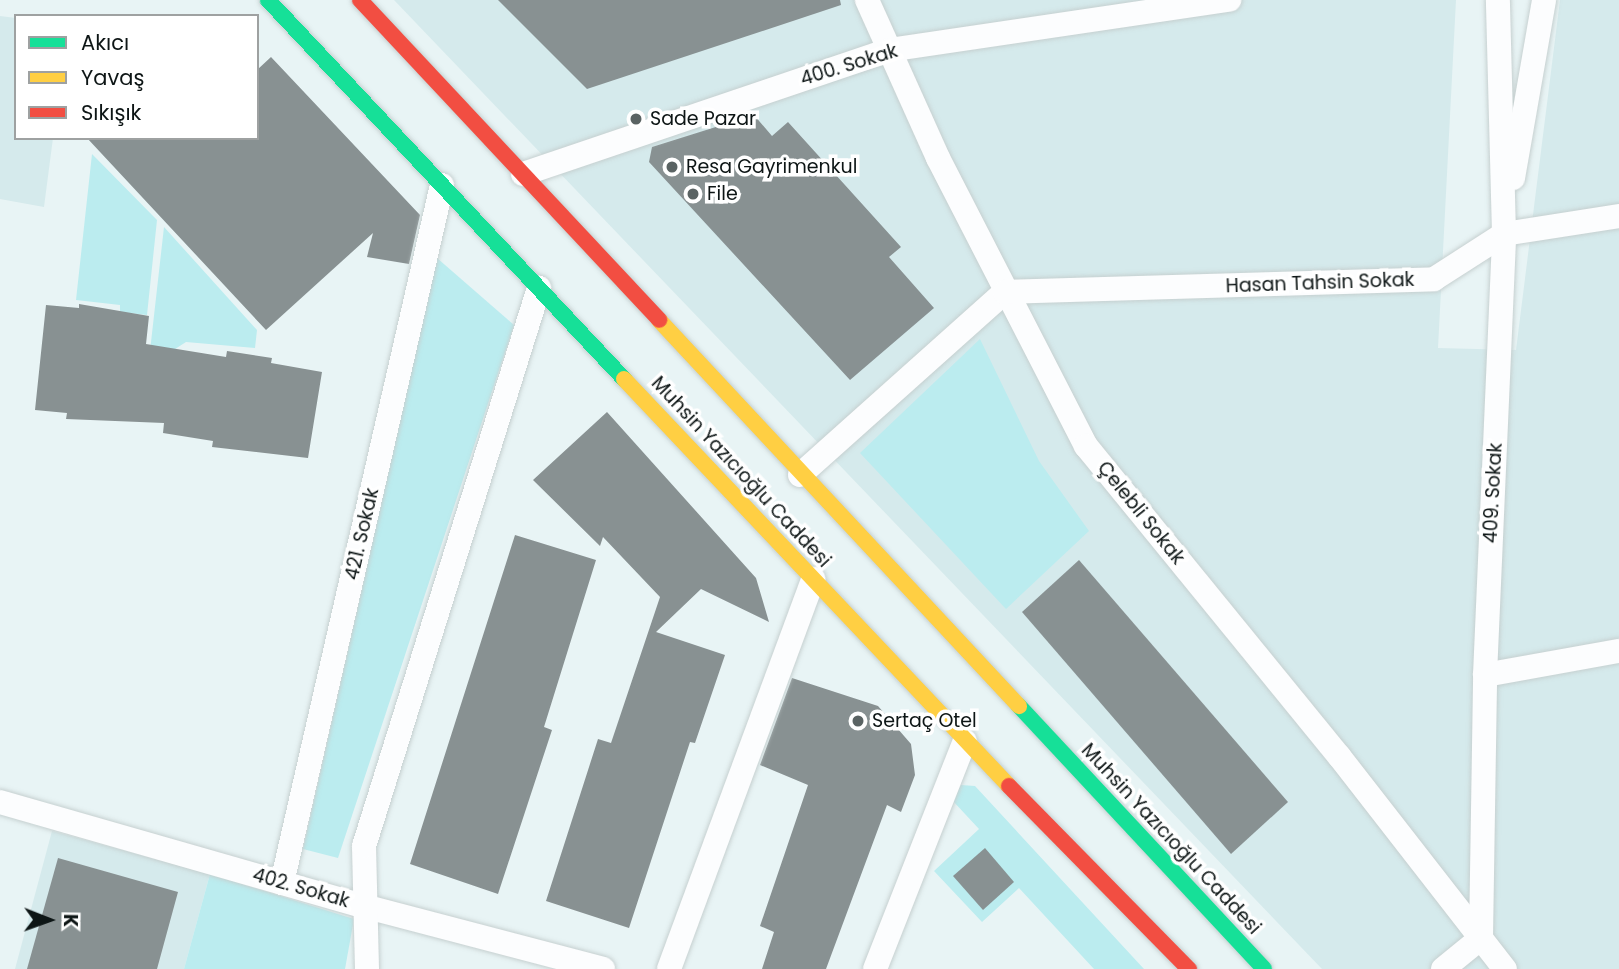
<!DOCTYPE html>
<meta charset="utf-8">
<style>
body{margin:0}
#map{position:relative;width:1619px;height:969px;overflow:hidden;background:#e8f4f5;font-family:Poppins,sans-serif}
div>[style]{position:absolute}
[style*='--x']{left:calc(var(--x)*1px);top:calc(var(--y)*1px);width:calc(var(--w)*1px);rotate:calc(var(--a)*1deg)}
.built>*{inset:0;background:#d5eaec}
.green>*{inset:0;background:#bbecef}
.building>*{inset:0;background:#889192}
.roads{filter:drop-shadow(0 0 2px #c6d0d0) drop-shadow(0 0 2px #c6d0d0)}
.street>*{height:24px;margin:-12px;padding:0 12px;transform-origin:12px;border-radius:12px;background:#fcfdfe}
.fast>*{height:16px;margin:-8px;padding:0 8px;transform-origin:8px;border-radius:8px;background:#16e098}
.slow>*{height:16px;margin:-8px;padding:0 8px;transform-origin:8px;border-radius:8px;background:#ffcf43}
.jam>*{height:16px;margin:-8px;padding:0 8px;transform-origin:8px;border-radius:8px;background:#f24e42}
.dots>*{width:19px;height:19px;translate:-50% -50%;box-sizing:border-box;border:4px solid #fff;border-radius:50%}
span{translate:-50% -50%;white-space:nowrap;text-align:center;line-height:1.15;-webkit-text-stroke:7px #fff;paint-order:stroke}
.street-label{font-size:19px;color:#0d1515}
.poi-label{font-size:19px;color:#0d1515}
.left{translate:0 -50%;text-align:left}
.legend{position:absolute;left:14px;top:14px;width:245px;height:126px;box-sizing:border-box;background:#fff;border:2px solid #9ea1a1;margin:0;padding:9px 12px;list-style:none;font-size:21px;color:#0d1515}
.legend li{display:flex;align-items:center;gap:14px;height:35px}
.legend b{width:35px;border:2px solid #9ea1a1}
.north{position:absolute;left:14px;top:885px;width:70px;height:70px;-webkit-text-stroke:5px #fff;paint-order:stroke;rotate:91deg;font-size:19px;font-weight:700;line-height:28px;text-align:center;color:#0d1515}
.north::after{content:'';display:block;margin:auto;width:24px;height:32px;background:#0d1515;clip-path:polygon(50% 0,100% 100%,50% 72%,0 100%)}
</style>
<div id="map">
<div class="built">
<i style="clip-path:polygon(394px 0,1456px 0,1438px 348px,1516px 350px,1560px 0,1619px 0,1619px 969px,1322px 969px)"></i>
<i style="clip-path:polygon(0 16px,16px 18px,16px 138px,53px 138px,44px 207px,0 199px)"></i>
<i style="clip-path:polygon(52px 831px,210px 874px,184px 969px,15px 969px)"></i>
</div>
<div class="green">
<i style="clip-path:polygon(92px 154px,157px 220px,147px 315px,120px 312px,120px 305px,76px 300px)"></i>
<i style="clip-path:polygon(164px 227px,257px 330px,255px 348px,186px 342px,172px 351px,150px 351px)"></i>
<i style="clip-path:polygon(437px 258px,514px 325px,338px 858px,303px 849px)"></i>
<i style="clip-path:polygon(980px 339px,1039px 461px,1089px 531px,1006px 609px,860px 453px)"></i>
<i style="clip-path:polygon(961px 785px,975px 786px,1144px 969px,1094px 969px,1019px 888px,982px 922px,934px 871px,979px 829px,952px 800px)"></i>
<i style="clip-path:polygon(210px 874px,354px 919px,345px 969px,184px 969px)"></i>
</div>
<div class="building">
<i style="clip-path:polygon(498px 0,840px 0,841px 5px,587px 89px)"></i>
<i style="clip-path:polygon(271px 57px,420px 215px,409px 264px,367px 257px,373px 233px,266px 330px,87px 138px,257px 138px,257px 70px)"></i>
<i style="clip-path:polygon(754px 115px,772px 136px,788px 122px,901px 247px,889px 257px,934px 308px,850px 380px,649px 162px,652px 147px)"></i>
<i style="clip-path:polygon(79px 304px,149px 316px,146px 344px,226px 357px,227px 351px,272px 358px,271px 363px,322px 372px,308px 458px,212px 447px,213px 441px,163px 433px,164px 423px,66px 419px,67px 413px,35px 410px,46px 305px,79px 308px)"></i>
<i style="clip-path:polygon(607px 412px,756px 578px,769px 622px,701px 589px,656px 632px,725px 655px,695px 743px,690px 742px,629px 928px,546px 901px,598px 739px,611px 743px,660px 597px,603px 537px,600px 546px,533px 480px)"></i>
<i style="clip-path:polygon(515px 535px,596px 560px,544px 727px,552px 730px,498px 894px,410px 864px)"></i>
<i style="clip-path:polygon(1079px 560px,1288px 802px,1231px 854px,1022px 612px)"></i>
<i style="clip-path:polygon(792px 678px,878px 706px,911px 744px,915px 775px,901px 812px,887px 805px,826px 969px,762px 969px,774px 932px,760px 926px,808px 785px,760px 765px)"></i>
<i style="clip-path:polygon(985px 848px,1014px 882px,983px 910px,953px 876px)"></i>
<i style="clip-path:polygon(58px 858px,178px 892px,157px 969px,27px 969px)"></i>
</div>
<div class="roads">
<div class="street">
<i style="--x:867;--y:0;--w:173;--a:65.8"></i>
<i style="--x:938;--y:158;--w:324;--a:62.8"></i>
<i style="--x:1086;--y:446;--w:400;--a:50.8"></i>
<i style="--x:1339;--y:756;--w:270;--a:52.1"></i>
<i style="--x:523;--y:174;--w:386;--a:-18.7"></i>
<i style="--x:889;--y:50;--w:344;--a:-8.4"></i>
<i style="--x:1513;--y:178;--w:181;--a:-80.1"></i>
<i style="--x:800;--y:475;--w:275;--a:-41.8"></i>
<i style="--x:1005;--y:292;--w:429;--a:-1.7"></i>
<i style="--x:1434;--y:279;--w:83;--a:-32.7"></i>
<i style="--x:1504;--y:234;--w:116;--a:-8.9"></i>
<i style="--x:1485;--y:675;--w:136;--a:-10.2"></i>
<i style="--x:0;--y:802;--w:382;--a:16"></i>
<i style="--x:367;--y:907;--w:244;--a:14.7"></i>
<i style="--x:282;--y:883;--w:716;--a:-77.09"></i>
<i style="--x:367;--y:969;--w:123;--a:-91.4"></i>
<i style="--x:364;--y:846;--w:585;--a:-72.59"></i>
<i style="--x:669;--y:969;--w:416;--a:-69.7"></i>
<i style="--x:875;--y:969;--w:245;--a:-68.5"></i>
<i style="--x:1443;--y:969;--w:49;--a:-39.2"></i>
<i style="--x:1481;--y:938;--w:263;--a:-89.1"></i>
<i style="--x:1485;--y:675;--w:441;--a:-87.5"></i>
<i style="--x:1504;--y:234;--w:234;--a:-91.5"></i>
</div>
<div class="fast">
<i style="--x:268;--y:0;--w:520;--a:46.79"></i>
<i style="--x:1019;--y:706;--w:359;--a:47"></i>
</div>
<div class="slow">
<i style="--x:659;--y:320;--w:528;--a:47"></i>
<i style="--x:624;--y:379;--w:560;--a:46.59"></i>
</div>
<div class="jam">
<i style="--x:360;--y:0;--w:438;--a:46.9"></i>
<i style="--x:1009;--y:786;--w:257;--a:45.5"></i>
</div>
</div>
<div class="dots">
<i style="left:636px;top:119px;background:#5a6363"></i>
<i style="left:672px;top:167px;background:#5a6363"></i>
<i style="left:693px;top:194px;background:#5a6363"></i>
<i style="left:858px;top:721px;background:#5a6363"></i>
</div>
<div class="street-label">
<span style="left:849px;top:65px;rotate:-17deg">400. Sokak</span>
<span style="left:1320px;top:283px;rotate:-2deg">Hasan Tahsin Sokak</span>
<span style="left:741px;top:472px;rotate:47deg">Muhsin Yazıcıoğlu Caddesi</span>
<span style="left:1493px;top:493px;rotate:-87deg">409. Sokak</span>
<span style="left:1141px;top:513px;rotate:51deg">Çelebli Sokak</span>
<span style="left:362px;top:534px;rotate:-77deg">421. Sokak</span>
<span style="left:1171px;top:839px;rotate:47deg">Muhsin Yazıcıoğlu Caddesi</span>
<span style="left:301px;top:888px;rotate:16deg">402. Sokak</span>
</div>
<div class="poi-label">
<span class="left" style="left:650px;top:119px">Sade Pazar</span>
<span class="left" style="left:686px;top:167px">Resa Gayrimenkul</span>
<span class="left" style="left:707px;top:194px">File</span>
<span class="left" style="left:872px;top:721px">Sertaç Otel</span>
</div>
<ul class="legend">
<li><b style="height:9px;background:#16e098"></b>Akıcı</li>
<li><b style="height:9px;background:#ffcf43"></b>Yavaş</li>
<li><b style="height:9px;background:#f24e42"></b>Sıkışık</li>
</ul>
<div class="north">K</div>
</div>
